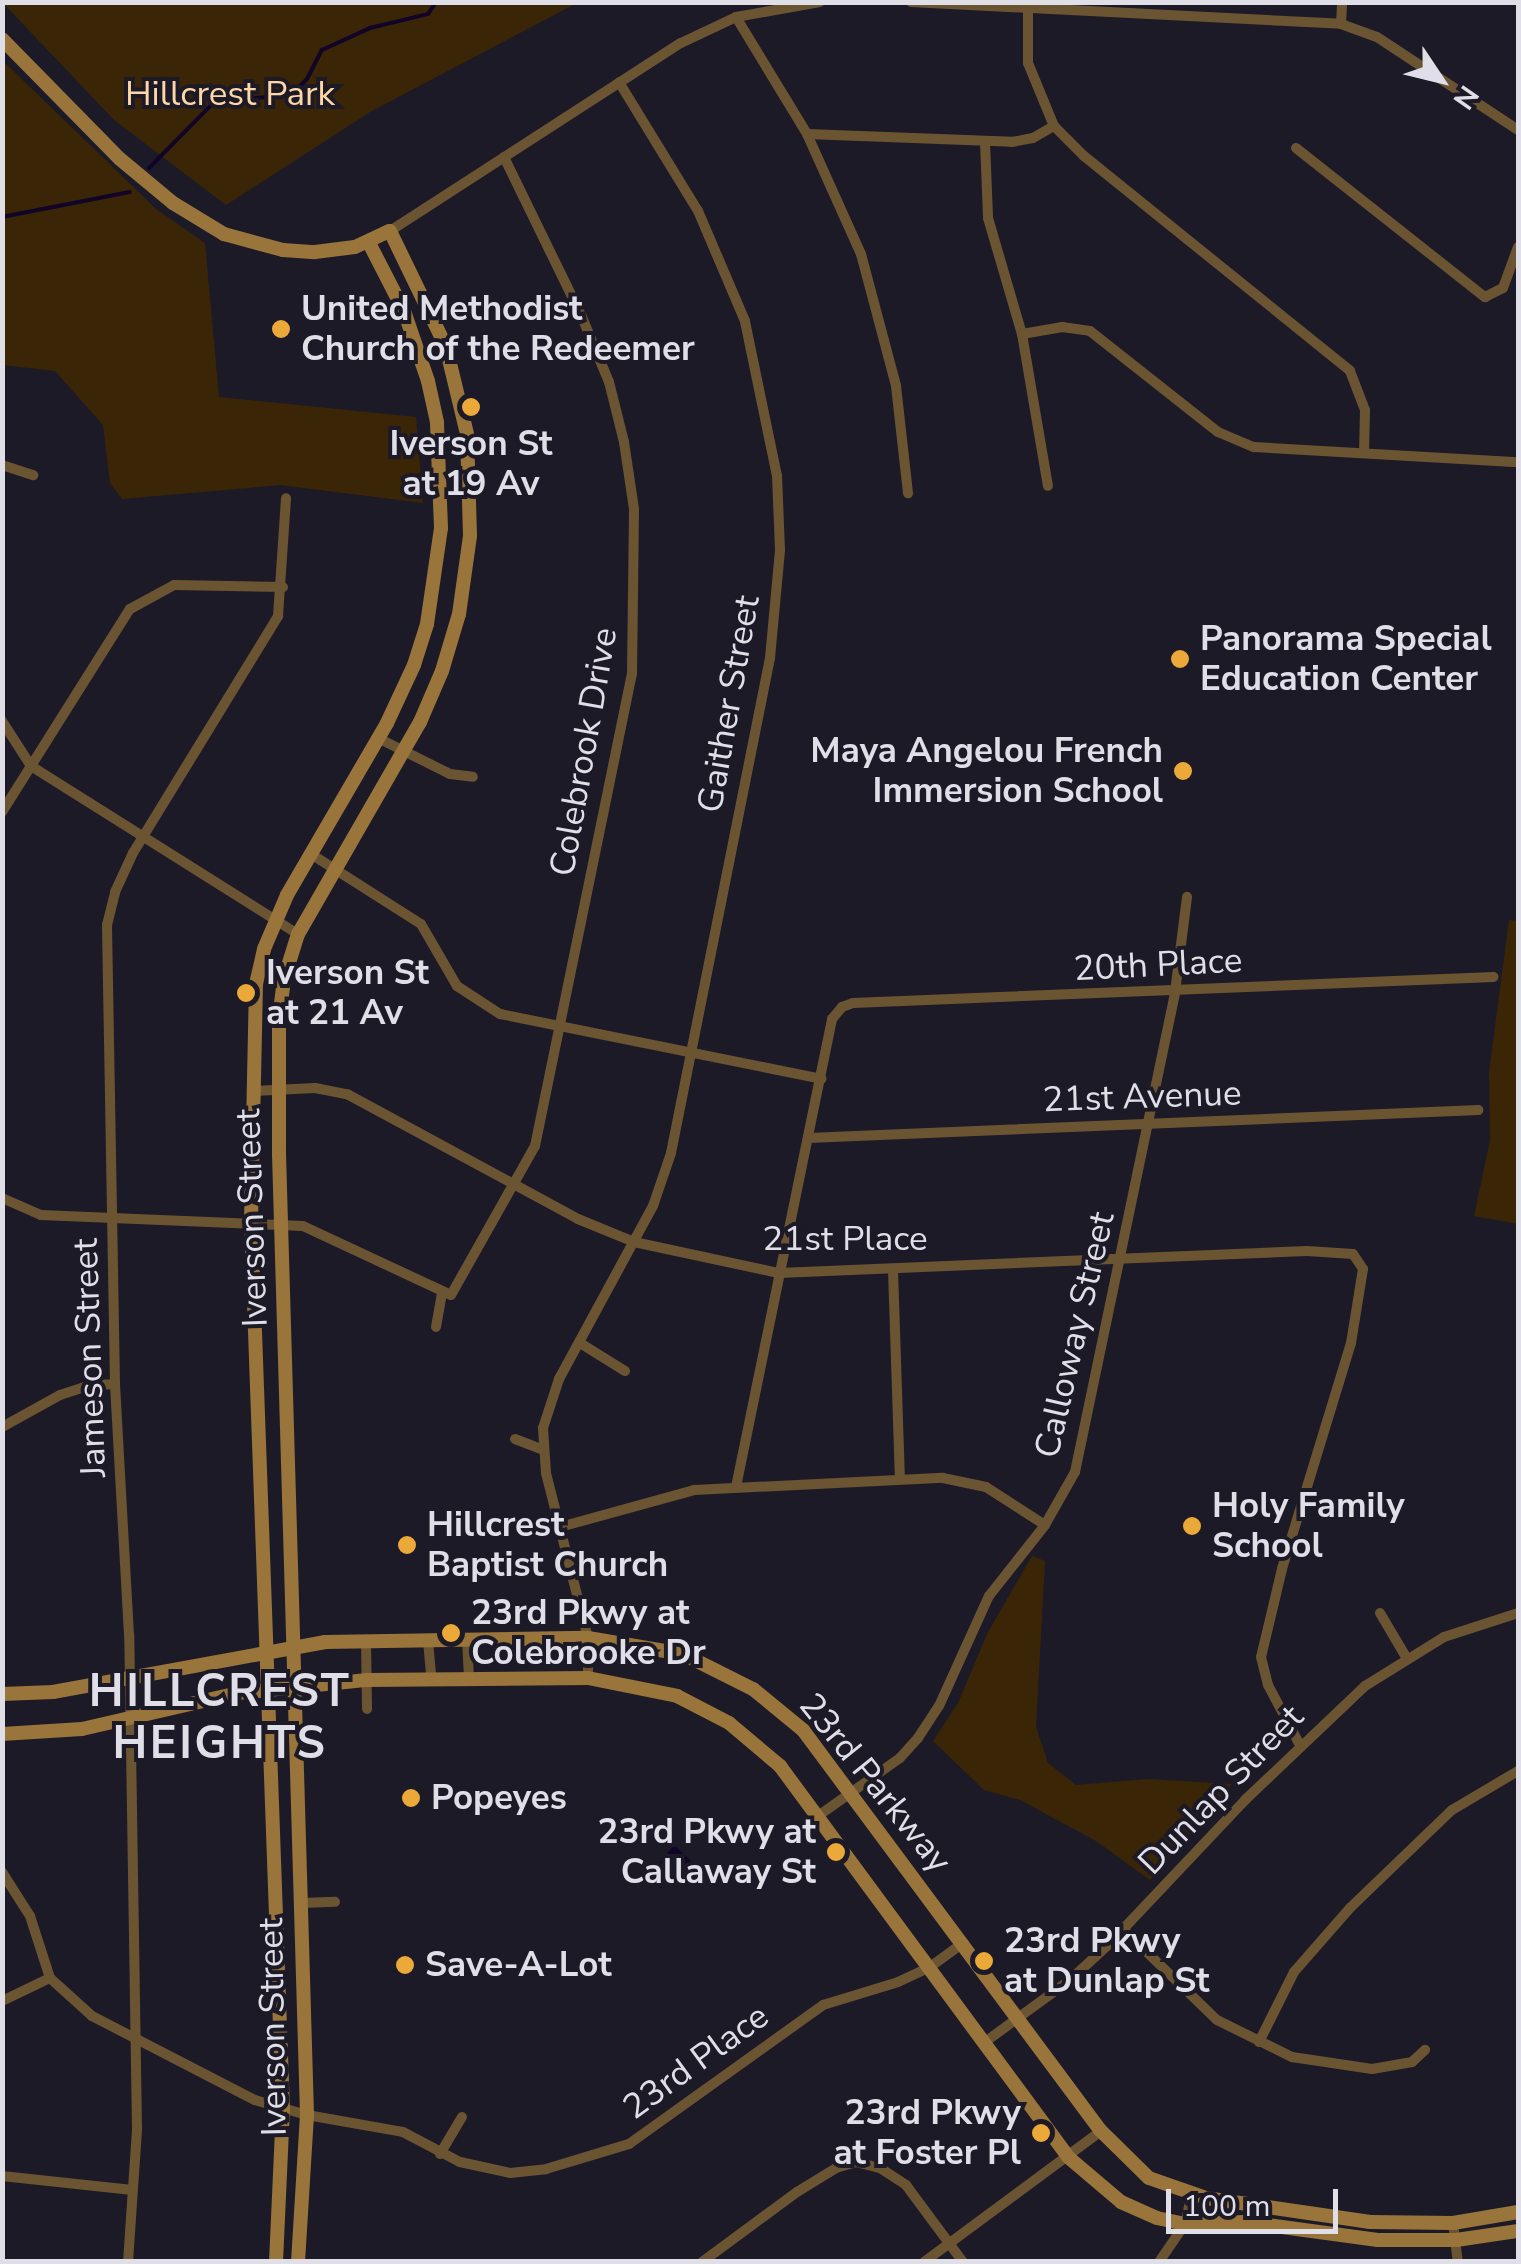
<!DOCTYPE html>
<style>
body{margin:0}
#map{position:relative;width:1521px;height:2264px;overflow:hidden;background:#1d1a27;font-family:"Nunito Sans",sans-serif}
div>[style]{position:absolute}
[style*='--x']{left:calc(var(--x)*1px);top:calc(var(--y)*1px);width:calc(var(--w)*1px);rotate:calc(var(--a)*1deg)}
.green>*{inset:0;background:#3a2606}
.water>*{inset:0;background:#110427}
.stream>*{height:4px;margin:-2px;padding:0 2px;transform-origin:2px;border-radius:2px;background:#110427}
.street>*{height:10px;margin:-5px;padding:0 5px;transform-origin:5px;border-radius:5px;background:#6b5432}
.secondary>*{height:14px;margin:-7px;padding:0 7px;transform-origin:7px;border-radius:7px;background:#99743b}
.dots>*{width:28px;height:28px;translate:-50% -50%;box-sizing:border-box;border:5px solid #1d1a27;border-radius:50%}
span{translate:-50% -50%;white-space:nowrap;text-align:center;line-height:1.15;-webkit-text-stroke:8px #1d1a27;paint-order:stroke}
.park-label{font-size:35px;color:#fdd8a4}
.poi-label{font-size:35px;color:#e0dee7;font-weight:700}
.left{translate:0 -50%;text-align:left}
.right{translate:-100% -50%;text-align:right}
.street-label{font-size:35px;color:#e0dee7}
.district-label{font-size:45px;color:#e0dee7;font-weight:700;letter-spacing:2.5px}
.frame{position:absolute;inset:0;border:5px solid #e0dee7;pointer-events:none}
.north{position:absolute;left:1391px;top:30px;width:100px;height:100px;-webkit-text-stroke:8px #1d1a27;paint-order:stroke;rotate:125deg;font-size:28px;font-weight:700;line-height:40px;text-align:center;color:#e0dee7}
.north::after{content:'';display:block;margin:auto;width:35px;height:45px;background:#e0dee7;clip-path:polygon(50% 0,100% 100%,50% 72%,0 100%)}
.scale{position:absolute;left:1166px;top:2189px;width:172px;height:45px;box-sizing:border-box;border:5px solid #e0dee7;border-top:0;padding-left:12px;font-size:30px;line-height:35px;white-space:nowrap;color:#e0dee7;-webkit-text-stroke:8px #1d1a27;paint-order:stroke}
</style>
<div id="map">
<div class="green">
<i style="clip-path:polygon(3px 3px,3px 2px,577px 3px,370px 112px,226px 205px,114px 120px)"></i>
<i style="clip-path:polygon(2px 60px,156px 209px,205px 243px,219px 397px,416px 417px,423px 503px,280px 485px,122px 499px,110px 483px,103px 425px,55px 371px,3px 365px)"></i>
<i style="clip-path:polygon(1509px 920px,1518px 921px,1518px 1224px,1474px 1216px,1490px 1140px,1489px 1072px)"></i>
<i style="clip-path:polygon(1032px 1556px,1045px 1561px,1036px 1727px,1048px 1763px,1076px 1785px,1148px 1779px,1232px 1784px,1150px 1880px,1096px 1841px,1020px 1800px,984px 1790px,933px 1741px,958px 1703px,988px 1632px)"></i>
</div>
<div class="water">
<i style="clip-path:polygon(674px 1845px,693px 1863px,661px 1888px,649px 1876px)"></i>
</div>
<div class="stream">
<i style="--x:149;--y:168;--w:108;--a:-45.4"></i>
<i style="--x:225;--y:91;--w:31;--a:13"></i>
<i style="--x:255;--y:98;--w:36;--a:-5"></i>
<i style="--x:291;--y:95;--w:23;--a:-45"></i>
<i style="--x:307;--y:79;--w:33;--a:-63"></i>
<i style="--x:322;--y:50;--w:53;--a:-24.6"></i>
<i style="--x:370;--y:28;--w:60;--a:-13.6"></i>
<i style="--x:428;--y:14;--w:14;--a:-56"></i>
<i style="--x:2;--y:217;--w:130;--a:-11.1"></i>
</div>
<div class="street">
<i style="--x:911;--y:2;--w:431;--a:2.9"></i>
<i style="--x:1341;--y:24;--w:38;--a:20"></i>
<i style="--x:1377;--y:37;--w:169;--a:33.4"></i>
<i style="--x:1028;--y:7;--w:56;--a:90"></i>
<i style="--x:1028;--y:63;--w:68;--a:67.6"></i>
<i style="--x:1054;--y:126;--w:42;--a:45"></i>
<i style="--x:1084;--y:156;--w:342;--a:38.9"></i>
<i style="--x:1350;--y:371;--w:42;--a:69"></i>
<i style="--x:1365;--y:410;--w:43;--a:91.3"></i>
<i style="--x:736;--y:17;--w:137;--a:58.7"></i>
<i style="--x:807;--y:134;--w:132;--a:65.8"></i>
<i style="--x:861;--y:254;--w:137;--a:75.1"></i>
<i style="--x:896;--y:386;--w:108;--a:83.6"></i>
<i style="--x:1341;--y:24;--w:22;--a:-87"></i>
<i style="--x:807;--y:134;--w:205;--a:2.2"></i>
<i style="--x:1012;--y:142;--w:21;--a:-11"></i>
<i style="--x:1033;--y:138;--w:24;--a:-30"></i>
<i style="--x:985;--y:142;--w:76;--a:87.7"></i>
<i style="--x:988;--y:218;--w:121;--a:73.7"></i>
<i style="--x:1022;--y:334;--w:154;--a:80.3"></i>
<i style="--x:1296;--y:148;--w:241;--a:38.3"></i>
<i style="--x:1485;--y:297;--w:20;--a:-27"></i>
<i style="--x:1503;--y:288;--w:44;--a:-69.9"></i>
<i style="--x:390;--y:231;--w:346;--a:-32.9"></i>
<i style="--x:681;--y:43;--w:61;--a:-25.3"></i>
<i style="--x:736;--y:17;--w:85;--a:-10.1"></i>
<i style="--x:1022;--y:334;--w:41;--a:-9.9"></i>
<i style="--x:1062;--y:327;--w:28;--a:8"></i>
<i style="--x:1090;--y:331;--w:163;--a:38.3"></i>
<i style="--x:1218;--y:432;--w:39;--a:23"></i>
<i style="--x:1254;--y:447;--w:264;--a:3.3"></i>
<i style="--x:2;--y:465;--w:33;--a:18"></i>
<i style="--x:2;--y:721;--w:54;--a:57.2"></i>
<i style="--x:31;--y:766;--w:315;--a:32.2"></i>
<i style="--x:378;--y:738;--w:80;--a:26.6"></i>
<i style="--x:450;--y:774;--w:23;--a:7"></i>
<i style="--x:2;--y:812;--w:240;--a:-57.8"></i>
<i style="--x:130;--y:609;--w:50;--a:-28.6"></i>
<i style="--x:174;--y:585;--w:109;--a:1.1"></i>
<i style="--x:311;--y:854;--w:130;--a:32.5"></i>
<i style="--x:421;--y:924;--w:72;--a:59.9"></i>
<i style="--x:457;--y:986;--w:51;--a:33.1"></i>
<i style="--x:500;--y:1014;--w:328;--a:11.4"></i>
<i style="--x:253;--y:1091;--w:62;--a:-2.8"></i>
<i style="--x:315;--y:1088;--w:33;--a:11"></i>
<i style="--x:347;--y:1094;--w:263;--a:28.4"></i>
<i style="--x:578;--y:1219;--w:61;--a:22.3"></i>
<i style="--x:634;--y:1242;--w:148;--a:12.1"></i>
<i style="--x:779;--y:1273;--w:528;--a:-2.39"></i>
<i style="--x:1307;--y:1251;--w:46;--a:3.7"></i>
<i style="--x:1353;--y:1254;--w:18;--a:56"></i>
<i style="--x:1363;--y:1269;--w:75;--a:99.2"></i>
<i style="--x:1351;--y:1343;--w:236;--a:107"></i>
<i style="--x:1282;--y:1569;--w:90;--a:103.4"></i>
<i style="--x:1261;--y:1657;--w:29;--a:76"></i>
<i style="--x:1268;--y:1685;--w:70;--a:62"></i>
<i style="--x:808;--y:1138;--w:671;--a:-2.39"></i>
<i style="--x:2;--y:1198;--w:43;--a:23.6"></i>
<i style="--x:41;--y:1215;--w:262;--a:2.4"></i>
<i style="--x:303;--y:1226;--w:163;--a:25"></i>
<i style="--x:451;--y:1295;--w:171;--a:-60.6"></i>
<i style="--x:535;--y:1146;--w:482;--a:-78.4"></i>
<i style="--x:632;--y:674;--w:165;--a:-89.3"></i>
<i style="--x:634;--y:509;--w:68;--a:-98.5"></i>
<i style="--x:624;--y:442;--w:62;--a:-104"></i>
<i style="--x:609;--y:382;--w:70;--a:-112.6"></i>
<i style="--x:582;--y:317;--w:178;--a:-116"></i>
<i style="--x:893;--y:1270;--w:209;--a:88.1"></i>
<i style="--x:436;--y:1327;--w:35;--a:-80"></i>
<i style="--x:580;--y:1343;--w:53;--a:31.9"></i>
<i style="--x:2;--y:1427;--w:66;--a:-28.9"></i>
<i style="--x:60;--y:1395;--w:33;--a:-18"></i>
<i style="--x:91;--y:1385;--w:24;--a:-2"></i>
<i style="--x:515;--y:1439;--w:30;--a:21"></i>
<i style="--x:736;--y:1487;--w:478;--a:-78.4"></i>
<i style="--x:832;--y:1019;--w:16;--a:-50"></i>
<i style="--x:842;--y:1007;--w:12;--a:-20"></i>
<i style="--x:853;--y:1003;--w:641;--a:-2.33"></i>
<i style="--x:560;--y:1527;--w:139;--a:-15.4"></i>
<i style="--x:694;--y:1490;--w:249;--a:-2.8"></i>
<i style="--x:943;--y:1478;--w:44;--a:11.8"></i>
<i style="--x:986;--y:1487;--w:70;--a:32.8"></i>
<i style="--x:1380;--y:1613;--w:51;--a:59.4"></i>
<i style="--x:467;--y:1639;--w:39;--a:87"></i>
<i style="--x:428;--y:1640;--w:38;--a:85"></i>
<i style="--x:366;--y:1642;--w:67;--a:89.1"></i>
<i style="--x:588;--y:1678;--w:40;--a:-90"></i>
<i style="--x:588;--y:1638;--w:170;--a:-104.3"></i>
<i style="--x:546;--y:1473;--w:45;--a:-93.8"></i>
<i style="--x:543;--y:1428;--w:52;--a:-71.9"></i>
<i style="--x:559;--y:1379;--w:197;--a:-61.5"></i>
<i style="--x:653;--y:1206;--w:56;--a:-71.2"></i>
<i style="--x:671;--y:1153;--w:505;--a:-78.69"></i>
<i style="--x:770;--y:658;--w:108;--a:-84.7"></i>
<i style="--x:780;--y:550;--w:74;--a:-92.3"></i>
<i style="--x:777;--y:476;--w:158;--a:-101.7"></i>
<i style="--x:745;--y:321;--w:120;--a:-113.1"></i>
<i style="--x:698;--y:211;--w:151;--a:-121.5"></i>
<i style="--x:818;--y:1816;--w:100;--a:-35.3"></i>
<i style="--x:900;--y:1758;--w:27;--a:-48"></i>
<i style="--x:918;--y:1738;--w:38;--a:-57"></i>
<i style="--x:939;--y:1706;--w:121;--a:-65.6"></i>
<i style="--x:989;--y:1596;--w:90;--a:-51.7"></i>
<i style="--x:1045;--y:1525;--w:61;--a:-60.5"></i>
<i style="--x:1075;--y:1472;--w:490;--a:-78.2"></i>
<i style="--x:1175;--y:992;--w:96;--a:-82.8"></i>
<i style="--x:2;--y:1872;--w:52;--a:57.5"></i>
<i style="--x:30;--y:1916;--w:65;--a:72.1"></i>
<i style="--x:50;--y:1978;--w:57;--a:42.1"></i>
<i style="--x:92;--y:2016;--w:183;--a:27.3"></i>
<i style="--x:255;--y:2100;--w:54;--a:16.1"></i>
<i style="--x:307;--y:2115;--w:97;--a:10"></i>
<i style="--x:403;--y:2132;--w:64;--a:27.8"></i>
<i style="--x:460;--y:2162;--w:51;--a:12.4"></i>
<i style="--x:510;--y:2173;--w:36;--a:-6"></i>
<i style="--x:546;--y:2169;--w:87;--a:-16.8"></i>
<i style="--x:629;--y:2144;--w:239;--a:-35.6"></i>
<i style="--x:823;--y:2005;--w:78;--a:-17"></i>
<i style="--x:898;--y:1982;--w:35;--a:-25"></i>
<i style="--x:930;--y:1967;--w:41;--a:-36"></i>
<i style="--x:302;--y:1903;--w:33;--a:-2"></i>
<i style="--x:1124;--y:1930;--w:129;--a:44.1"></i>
<i style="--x:1217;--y:2020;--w:84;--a:26.3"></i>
<i style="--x:1292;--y:2057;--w:81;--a:8.5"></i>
<i style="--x:1372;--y:2069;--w:41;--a:-9.9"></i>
<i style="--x:1412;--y:2062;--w:18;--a:-43"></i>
<i style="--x:2;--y:2001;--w:53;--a:-25.6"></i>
<i style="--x:985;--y:2042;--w:105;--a:-36.1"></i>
<i style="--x:1070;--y:1980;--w:53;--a:-42.7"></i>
<i style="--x:1109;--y:1944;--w:198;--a:-46.6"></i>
<i style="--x:1245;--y:1800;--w:166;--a:-43.5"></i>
<i style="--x:1365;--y:1686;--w:93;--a:-31.8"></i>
<i style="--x:1444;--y:1637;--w:78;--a:-18"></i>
<i style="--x:1259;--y:2042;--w:78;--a:-63.4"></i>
<i style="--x:1294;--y:1972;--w:85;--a:-48.8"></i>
<i style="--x:1350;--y:1908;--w:141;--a:-43.9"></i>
<i style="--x:1452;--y:1810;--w:77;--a:-30.6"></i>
<i style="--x:440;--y:2154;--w:43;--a:-59.3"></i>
<i style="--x:2;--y:2176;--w:131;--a:6.1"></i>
<i style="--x:1453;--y:2223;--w:39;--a:83"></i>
<i style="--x:128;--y:2262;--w:133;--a:-86.1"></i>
<i style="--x:137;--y:2129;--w:494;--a:-90.9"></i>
<i style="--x:129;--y:1635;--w:251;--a:-93.2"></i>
<i style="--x:115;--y:1384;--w:459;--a:-91"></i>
<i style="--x:107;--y:925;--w:34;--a:-76"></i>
<i style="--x:115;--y:892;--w:43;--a:-65.2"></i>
<i style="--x:133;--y:853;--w:278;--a:-58.5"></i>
<i style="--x:278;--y:616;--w:118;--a:-86.1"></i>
<i style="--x:702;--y:2262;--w:118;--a:-36.4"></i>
<i style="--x:797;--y:2192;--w:46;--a:-31.6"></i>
<i style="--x:836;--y:2168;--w:21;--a:-17"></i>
<i style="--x:856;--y:2162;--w:25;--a:14"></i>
<i style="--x:880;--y:2168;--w:31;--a:33"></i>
<i style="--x:906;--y:2185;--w:96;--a:53.5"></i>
<i style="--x:924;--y:2262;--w:220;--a:-36.5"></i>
<i style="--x:1159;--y:2262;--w:46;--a:-55.6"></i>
<i style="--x:1185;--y:2224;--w:31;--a:-77"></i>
</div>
<div class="secondary">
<i style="--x:2;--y:39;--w:168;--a:45.5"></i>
<i style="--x:120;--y:159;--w:69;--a:39.7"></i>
<i style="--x:173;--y:203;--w:60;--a:31.3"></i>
<i style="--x:224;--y:234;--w:61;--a:15.2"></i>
<i style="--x:283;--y:250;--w:32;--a:4"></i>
<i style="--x:315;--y:252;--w:40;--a:-7.1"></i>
<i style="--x:355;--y:247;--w:38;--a:-25"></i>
<i style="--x:390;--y:231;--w:129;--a:64.2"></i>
<i style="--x:446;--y:347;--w:89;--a:76.4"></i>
<i style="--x:467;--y:434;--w:102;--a:88.3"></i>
<i style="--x:470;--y:536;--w:79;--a:98"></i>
<i style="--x:459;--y:614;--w:59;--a:106.6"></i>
<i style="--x:442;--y:671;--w:56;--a:113.3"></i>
<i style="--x:420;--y:722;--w:245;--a:119.9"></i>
<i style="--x:298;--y:934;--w:47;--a:107.3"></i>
<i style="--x:284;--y:979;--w:38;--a:97"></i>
<i style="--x:279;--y:1017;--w:137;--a:90"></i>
<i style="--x:279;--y:1154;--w:961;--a:88.33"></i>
<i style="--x:307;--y:2115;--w:147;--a:93.5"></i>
<i style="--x:2;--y:1694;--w:51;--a:-2.2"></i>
<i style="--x:53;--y:1692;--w:277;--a:-10.4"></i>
<i style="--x:325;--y:1642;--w:263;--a:-0.9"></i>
<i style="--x:588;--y:1638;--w:96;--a:9.6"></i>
<i style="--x:683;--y:1654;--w:78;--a:26.6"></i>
<i style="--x:753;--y:1689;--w:65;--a:39.4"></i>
<i style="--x:803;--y:1730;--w:500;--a:53.4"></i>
<i style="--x:1101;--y:2131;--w:67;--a:44.4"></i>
<i style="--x:1149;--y:2178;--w:60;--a:19.3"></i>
<i style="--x:1206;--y:2198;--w:166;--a:8.3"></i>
<i style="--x:1370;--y:2222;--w:83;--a:0.7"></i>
<i style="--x:1453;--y:2223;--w:66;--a:-9.6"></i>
<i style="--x:2;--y:1734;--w:80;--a:-3.6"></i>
<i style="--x:82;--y:1729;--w:160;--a:-13"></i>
<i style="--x:238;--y:1693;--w:130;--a:-5.8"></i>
<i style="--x:367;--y:1680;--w:221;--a:-0.5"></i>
<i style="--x:588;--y:1678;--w:91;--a:11.4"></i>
<i style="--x:677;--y:1696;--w:59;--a:27.4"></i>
<i style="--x:729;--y:1723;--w:67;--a:40.1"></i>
<i style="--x:780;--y:1766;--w:486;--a:53.6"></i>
<i style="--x:1068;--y:2157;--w:70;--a:40.3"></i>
<i style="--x:1121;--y:2202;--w:39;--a:24"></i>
<i style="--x:1157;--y:2218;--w:29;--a:12"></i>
<i style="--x:1185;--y:2224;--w:60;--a:-1.9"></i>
<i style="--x:1245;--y:2222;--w:134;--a:7.7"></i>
<i style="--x:1378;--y:2240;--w:78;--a:0"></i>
<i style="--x:1456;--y:2240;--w:63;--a:-8.3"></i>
<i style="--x:276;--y:2262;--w:152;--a:-87.4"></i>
<i style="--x:283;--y:2110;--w:889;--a:-92.06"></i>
<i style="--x:251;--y:1222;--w:238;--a:-88.8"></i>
<i style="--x:256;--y:984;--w:36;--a:-77"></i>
<i style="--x:264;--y:949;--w:59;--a:-66.9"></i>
<i style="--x:287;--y:895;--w:199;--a:-59.8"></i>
<i style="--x:387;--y:723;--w:64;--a:-65"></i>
<i style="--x:414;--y:665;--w:43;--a:-72.4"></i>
<i style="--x:427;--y:624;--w:97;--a:-81.7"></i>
<i style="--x:441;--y:528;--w:106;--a:-92.2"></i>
<i style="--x:437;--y:422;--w:42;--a:-102.4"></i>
<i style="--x:428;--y:381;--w:74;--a:-108.9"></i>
<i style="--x:404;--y:311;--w:76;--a:-117.2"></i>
</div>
<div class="dots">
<i style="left:281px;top:329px;background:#eba93a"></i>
<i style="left:471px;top:407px;background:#eba93a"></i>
<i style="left:1180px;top:659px;background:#eba93a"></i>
<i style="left:1183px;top:771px;background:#eba93a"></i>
<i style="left:246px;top:993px;background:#eba93a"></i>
<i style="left:1192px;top:1526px;background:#eba93a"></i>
<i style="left:407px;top:1545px;background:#eba93a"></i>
<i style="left:451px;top:1633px;background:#eba93a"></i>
<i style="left:411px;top:1798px;background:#eba93a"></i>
<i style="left:836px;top:1852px;background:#eba93a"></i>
<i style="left:984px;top:1961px;background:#eba93a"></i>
<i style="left:405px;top:1965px;background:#eba93a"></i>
<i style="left:1041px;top:2133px;background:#eba93a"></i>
</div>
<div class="park-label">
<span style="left:230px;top:94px">Hillcrest Park</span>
</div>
<div class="poi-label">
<span class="left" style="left:301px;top:329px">United Methodist<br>Church of the Redeemer</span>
<span style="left:471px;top:464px">Iverson St<br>at 19 Av</span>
<span class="left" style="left:1200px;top:659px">Panorama Special<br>Education Center</span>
<span class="right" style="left:1163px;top:771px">Maya Angelou French<br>Immersion School</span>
<span class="left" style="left:266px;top:993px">Iverson St<br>at 21 Av</span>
<span class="left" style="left:1212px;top:1526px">Holy Family<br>School</span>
<span class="left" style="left:427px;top:1545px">Hillcrest<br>Baptist Church</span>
<span class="left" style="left:471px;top:1633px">23rd Pkwy at<br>Colebrooke Dr</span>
<span class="left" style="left:431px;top:1798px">Popeyes</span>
<span class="right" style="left:816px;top:1852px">23rd Pkwy at<br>Callaway St</span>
<span class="left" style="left:1004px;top:1961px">23rd Pkwy<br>at Dunlap St</span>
<span class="left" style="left:425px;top:1965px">Save-A-Lot</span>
<span class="right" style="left:1021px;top:2133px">23rd Pkwy<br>at Foster Pl</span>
</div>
<div class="street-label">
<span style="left:729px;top:704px;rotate:-80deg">Gaither Street</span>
<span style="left:584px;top:752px;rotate:-80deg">Colebrook Drive</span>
<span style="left:1158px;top:965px;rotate:-3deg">20th Place</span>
<span style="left:1142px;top:1097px;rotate:-2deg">21st Avenue</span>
<span style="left:252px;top:1218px;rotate:-92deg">Iverson Street</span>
<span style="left:845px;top:1239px">21st Place</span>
<span style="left:1075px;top:1335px;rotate:-77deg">Calloway Street</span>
<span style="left:90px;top:1358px;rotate:-92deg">Jameson Street</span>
<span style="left:875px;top:1783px;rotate:51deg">23rd Parkway</span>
<span style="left:1221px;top:1790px;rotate:-46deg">Dunlap Street</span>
<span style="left:273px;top:2027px;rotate:-91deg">Iverson Street</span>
<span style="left:696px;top:2062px;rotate:-36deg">23rd Place</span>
</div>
<div class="district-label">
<span style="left:220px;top:1718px">HILLCREST<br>HEIGHTS</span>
</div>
<div class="frame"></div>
<div class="north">N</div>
<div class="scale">100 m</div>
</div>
